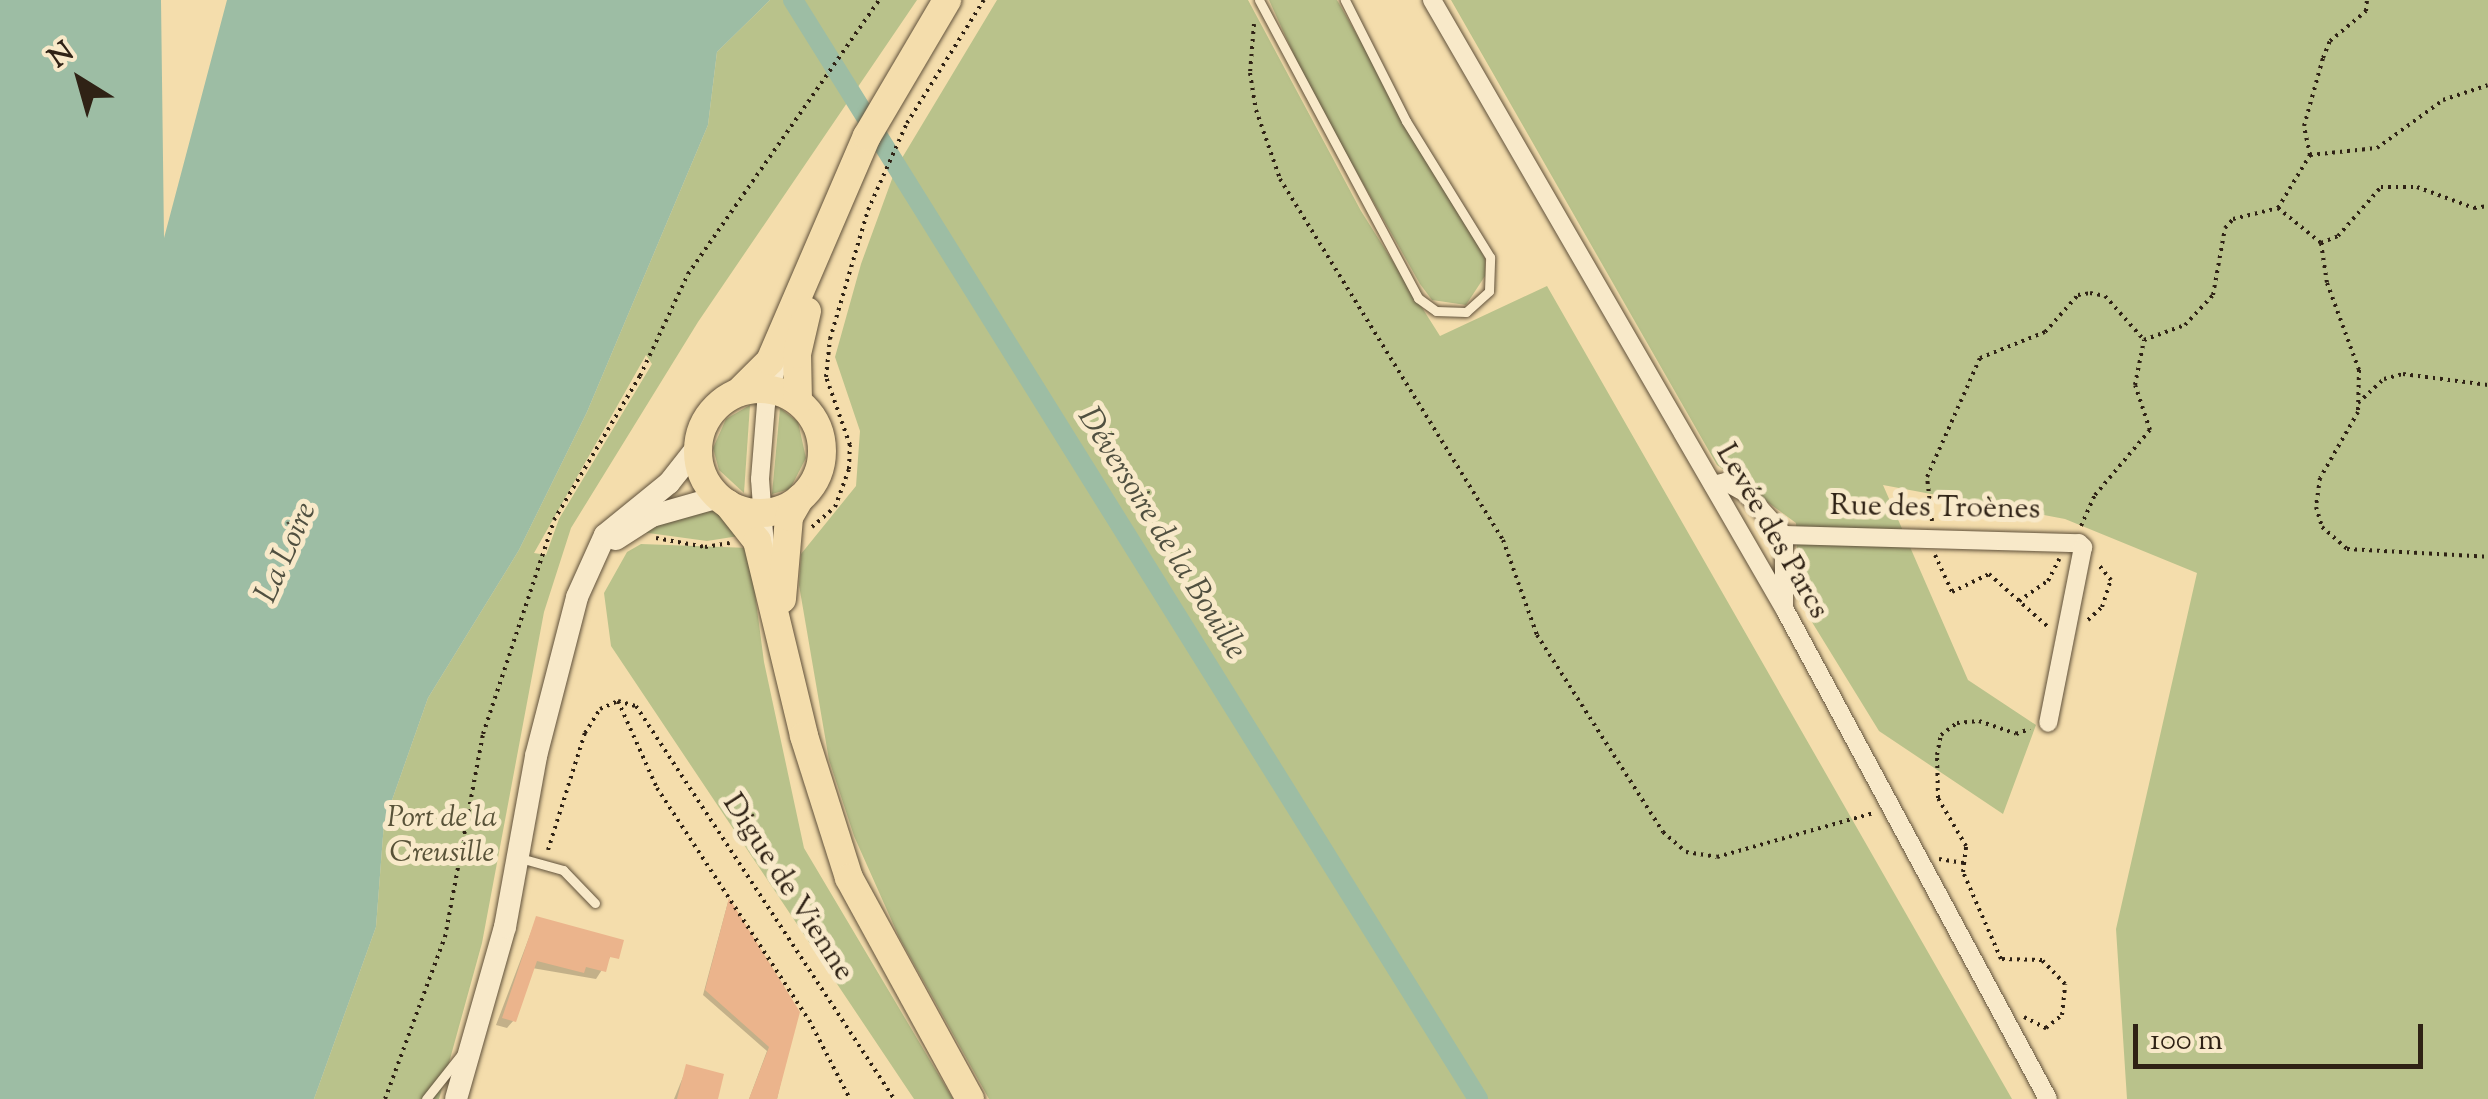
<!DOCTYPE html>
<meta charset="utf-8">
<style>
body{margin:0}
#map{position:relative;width:2488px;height:1099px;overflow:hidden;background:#f4ddac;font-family:"Sorts Mill Goudy",serif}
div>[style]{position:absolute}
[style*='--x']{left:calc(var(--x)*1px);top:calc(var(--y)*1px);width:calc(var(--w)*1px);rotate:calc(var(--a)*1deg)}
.green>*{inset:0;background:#b9c28b}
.water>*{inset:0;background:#9dbda4}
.shadow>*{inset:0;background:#0003}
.canal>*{height:20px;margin:-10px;padding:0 10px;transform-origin:10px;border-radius:10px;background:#9dbda4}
.building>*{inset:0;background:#ebb48c}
.path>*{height:4px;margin-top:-2px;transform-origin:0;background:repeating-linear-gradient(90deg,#2f2215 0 2.5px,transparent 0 7.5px)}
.roads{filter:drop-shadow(0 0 2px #60513b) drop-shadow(0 0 2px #60513b)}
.service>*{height:9px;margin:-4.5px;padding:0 4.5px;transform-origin:4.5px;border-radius:4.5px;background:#f8e9c9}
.minor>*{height:18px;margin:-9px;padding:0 9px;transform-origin:9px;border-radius:9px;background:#f8e9c9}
.secondary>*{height:22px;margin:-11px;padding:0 11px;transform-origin:11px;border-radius:11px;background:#f8e9c9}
.primary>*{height:28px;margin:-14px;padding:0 14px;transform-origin:14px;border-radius:14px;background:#f4ddac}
.primary>.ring{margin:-14px;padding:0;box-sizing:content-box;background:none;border:28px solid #f4ddac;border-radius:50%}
span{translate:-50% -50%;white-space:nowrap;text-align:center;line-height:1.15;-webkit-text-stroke:10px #f8e9c9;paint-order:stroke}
.street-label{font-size:30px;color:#2f2215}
.park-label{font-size:30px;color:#585238;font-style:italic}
.water-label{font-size:32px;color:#505040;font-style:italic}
.north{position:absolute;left:30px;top:30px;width:100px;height:100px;-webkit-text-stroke:8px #f8e9c9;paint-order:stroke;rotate:323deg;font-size:28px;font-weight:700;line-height:40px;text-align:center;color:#2f2215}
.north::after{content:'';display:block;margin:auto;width:35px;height:45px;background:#2f2215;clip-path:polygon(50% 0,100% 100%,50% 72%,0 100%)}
.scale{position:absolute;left:2133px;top:1024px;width:290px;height:45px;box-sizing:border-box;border:5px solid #2f2215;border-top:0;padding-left:12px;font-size:30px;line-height:35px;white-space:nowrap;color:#2f2215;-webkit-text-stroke:8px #f8e9c9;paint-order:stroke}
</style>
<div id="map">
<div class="green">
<i style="clip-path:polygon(evenodd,770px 0,917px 0,698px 322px,571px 528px,544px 612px,482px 943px,439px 1099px,314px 1099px,376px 927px,384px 823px,428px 698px,519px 550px,587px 412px,708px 125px,717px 52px,770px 0,646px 355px,652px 364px,559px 519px,546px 555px,534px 553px,646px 355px)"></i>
<i style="clip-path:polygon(997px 0,1248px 0,1361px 211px,1440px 336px,1547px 286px,2012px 1099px,989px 1099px,899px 937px,854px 836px,829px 760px,799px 585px,801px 554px,856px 486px,860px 431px,835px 357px,861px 264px,896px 168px)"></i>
<i style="clip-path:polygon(1269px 0,1337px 0,1485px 258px,1485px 276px,1466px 305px,1432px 300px,1420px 284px,1309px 88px)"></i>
<i style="clip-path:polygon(1451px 0,2488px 0,2488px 1099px,2127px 1099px,2116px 929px,2197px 573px,2065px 519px,1883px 485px,1968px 680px,2036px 725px,2003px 814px,1879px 731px,1799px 601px,1796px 523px,1717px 465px)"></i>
<i style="clip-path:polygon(750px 405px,744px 493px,719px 470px,713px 448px,726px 419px)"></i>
<i style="clip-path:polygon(780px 408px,798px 422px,806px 458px,790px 489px,772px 494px)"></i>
<i style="clip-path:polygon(710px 508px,733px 519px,745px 535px,707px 541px,641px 532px,655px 521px)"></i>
<i style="clip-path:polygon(641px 544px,749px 548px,764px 662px,804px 848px,953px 1099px,914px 1099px,611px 646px,604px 593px,627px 552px)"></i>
</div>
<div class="water">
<i style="clip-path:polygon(0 0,161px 0,164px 238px,227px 0,770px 0,717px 52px,708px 125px,587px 412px,519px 550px,428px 698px,384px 823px,376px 927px,314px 1099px,0 1099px)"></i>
</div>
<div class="shadow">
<i style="clip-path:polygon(728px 902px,797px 1012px,777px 1099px,749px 1099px,767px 1051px,703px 995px)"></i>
<i style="clip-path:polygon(536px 919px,620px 942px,596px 979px,532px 968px,514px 1020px,507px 1028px,496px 1025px)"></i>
<i style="clip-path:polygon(687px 1067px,715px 1099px,674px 1099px)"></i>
</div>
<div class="canal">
<i style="--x:793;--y:0;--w:1295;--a:58.06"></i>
</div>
<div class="building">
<i style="clip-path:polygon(729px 898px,800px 1012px,777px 1099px,749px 1099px,769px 1047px,705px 990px)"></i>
<i style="clip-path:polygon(536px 916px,624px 940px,619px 959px,610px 957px,606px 972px,586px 967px,584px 973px,537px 961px,516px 1022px,502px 1018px)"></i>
<i style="clip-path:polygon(686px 1064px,724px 1074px,718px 1099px,677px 1099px)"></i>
</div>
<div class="path">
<i style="--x:1254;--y:24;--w:49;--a:94.7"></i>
<i style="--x:1250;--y:73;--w:37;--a:81"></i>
<i style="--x:1256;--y:110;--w:73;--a:70.8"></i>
<i style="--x:1280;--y:179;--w:424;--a:58.3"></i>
<i style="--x:1503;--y:540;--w:101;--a:70.3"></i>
<i style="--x:1537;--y:635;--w:234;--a:57.4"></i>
<i style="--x:1663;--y:832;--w:30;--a:41"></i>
<i style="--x:1686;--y:852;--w:31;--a:9"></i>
<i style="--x:1717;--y:857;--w:163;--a:-15.7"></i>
<i style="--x:2310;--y:155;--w:30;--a:-102"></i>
<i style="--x:2304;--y:126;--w:71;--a:-74.4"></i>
<i style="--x:2323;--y:58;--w:18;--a:-68"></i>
<i style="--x:2330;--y:41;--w:47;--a:-39.8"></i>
<i style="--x:2366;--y:11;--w:11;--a:-85"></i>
<i style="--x:2278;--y:208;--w:62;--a:-58.9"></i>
<i style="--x:2310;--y:155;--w:67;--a:-6"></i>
<i style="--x:2377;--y:148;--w:82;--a:-36"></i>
<i style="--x:2443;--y:100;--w:47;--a:-18.4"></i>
<i style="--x:2321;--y:243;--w:18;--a:-22"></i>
<i style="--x:2338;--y:236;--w:65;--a:-48.7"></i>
<i style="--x:2381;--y:187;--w:36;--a:0"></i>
<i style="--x:2417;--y:187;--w:61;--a:20.2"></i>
<i style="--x:2474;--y:208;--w:14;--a:-8"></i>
<i style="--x:2358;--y:403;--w:35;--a:-43"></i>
<i style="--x:2384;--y:379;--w:20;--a:-15"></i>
<i style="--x:2403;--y:374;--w:86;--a:7.4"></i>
<i style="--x:1932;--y:521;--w:44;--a:-96.5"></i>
<i style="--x:1927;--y:477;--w:130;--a:-66"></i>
<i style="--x:1980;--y:358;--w:70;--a:-21.8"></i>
<i style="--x:2045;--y:332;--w:50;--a:-48.3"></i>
<i style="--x:2078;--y:295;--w:12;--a:-9"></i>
<i style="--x:2090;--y:293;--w:15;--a:11"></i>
<i style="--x:2105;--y:296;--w:59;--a:48.4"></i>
<i style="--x:2144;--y:340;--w:44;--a:-20.1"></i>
<i style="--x:2185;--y:325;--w:41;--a:-47"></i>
<i style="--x:2213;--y:295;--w:68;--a:-79.8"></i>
<i style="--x:2225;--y:228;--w:12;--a:-48"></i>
<i style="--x:2233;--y:219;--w:46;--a:-13.7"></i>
<i style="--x:2278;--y:208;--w:55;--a:39.1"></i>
<i style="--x:2321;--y:243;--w:40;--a:81.5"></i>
<i style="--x:2327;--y:283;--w:93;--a:69.8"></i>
<i style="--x:2359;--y:370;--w:42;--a:91.4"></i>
<i style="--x:2358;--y:412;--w:76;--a:119.9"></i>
<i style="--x:2320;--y:478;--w:29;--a:98"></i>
<i style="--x:2316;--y:507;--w:21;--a:73"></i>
<i style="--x:2322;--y:527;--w:33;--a:41"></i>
<i style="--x:2347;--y:549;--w:141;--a:3.2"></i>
<i style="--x:2081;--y:526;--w:34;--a:-66"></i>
<i style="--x:2095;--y:495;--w:85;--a:-49.8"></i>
<i style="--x:2150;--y:430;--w:47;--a:-108.4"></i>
<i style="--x:2135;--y:385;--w:46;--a:-78.7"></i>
<i style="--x:812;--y:527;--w:30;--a:-41"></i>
<i style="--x:835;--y:507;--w:40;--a:-69.8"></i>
<i style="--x:849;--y:469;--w:24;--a:-88"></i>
<i style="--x:850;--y:445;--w:72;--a:-109.4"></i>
<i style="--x:826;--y:377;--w:38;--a:-84"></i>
<i style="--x:830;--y:339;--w:134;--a:-73.6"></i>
<i style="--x:868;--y:210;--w:95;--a:-65.9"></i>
<i style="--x:907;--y:123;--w:145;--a:-58"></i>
<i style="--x:656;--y:538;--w:50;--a:10.4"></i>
<i style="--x:705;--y:547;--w:25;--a:-9"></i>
<i style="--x:1935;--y:555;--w:41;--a:65.3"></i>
<i style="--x:1952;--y:592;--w:41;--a:-25.9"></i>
<i style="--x:1989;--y:574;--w:78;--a:41.9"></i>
<i style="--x:2019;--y:601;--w:35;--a:-35"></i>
<i style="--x:2048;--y:581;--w:25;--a:-63"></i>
<i style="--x:2088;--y:620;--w:19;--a:-43"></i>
<i style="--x:2102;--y:607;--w:28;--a:-72"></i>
<i style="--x:2111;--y:580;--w:22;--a:-129"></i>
<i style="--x:618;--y:701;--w:95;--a:65.9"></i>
<i style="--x:657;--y:788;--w:277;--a:56.8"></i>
<i style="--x:809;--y:1020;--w:89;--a:62.6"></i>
<i style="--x:548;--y:850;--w:123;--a:-72.5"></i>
<i style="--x:585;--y:733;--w:28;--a:-58"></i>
<i style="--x:600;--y:709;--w:20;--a:-24"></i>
<i style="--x:618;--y:701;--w:19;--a:16"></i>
<i style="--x:636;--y:706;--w:470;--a:56.7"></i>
<i style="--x:1939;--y:859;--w:25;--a:9"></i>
<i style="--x:2024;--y:1017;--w:25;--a:27"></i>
<i style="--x:2046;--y:1028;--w:21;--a:-39"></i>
<i style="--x:2062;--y:1015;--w:31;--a:-84"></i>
<i style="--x:2065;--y:984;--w:33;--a:-134"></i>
<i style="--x:2042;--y:960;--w:41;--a:-178.6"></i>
<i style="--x:2001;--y:959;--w:95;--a:-113.6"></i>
<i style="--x:1963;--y:872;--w:26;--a:-83"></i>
<i style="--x:1966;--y:846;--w:56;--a:-120.3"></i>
<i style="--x:1938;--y:798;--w:43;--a:-91.3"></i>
<i style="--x:1937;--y:755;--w:20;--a:-79"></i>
<i style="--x:1941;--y:735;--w:20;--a:-37"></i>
<i style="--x:1957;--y:723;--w:22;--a:-5"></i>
<i style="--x:1979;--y:721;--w:39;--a:19"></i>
<i style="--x:2016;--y:734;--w:15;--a:-20"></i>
<i style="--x:385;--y:1099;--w:173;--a:-69.7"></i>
<i style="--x:445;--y:937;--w:207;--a:-79.4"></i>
<i style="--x:483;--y:734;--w:225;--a:-71.6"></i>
<i style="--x:554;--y:520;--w:168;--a:-59.2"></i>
<i style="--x:640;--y:376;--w:113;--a:-64.8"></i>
<i style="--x:688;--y:274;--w:334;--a:-55.1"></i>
</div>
<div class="roads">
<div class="service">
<i style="--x:1259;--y:0;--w:338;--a:61.9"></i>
<i style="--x:1418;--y:298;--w:22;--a:36"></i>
<i style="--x:1436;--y:311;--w:30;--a:2"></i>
<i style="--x:1466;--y:312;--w:31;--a:-42"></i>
<i style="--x:1489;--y:291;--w:34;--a:-88"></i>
<i style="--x:1490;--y:257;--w:160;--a:-121.7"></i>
<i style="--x:1406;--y:121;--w:136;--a:-116.8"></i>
<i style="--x:520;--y:858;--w:45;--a:15.6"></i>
<i style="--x:563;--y:870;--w:46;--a:45.9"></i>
<i style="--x:426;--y:1099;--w:56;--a:-51.5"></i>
</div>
<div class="minor">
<i style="--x:1432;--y:0;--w:705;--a:59.94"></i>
<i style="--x:1785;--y:610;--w:555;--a:61.73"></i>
<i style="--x:1713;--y:485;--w:13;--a:-13"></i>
<i style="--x:1726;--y:482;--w:23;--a:29"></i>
<i style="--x:1746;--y:493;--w:57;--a:47.9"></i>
<i style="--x:1784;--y:535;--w:295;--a:1.6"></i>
<i style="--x:2079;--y:543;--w:6;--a:45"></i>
<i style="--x:2083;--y:547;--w:179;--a:101.2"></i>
<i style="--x:1784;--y:535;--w:72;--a:90"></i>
<i style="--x:765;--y:547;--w:68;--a:-94.2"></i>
<i style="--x:760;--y:479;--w:75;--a:-85.4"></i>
<i style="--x:766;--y:404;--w:50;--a:-73.7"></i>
</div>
<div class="secondary">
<i style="--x:616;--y:539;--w:43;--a:-32.6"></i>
<i style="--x:652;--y:516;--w:70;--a:-15.8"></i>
<i style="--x:456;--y:1099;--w:179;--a:-74.1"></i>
<i style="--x:505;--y:927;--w:174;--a:-79.7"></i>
<i style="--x:536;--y:756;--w:164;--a:-75.5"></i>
<i style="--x:577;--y:597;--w:68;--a:-65.7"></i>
<i style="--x:605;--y:535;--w:82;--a:-39.1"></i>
<i style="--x:669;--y:483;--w:48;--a:-51.7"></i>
</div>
<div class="primary">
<i class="ring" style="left:698px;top:389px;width:96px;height:96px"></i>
<i style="--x:739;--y:392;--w:44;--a:-45"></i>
<i style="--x:770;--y:361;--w:245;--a:-66.7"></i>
<i style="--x:867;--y:136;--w:158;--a:-59.5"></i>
<i style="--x:798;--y:401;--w:47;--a:-91.2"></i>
<i style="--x:797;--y:354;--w:44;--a:-76.9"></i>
<i style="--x:728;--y:504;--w:47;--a:51.9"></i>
<i style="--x:757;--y:541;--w:201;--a:76.4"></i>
<i style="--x:804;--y:736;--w:149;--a:72.4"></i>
<i style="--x:849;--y:878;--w:252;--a:61.3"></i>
<i style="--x:782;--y:599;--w:82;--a:-85.1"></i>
<i style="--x:789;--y:517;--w:22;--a:-60"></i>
</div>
</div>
<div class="street-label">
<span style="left:1935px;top:509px;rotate:1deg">Rue des Troènes</span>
<span style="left:1771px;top:532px;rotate:60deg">Levée des Parcs</span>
<span style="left:787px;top:888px;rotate:57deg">Digue de Vienne</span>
</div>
<div class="park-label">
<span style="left:442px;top:836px">Port de la<br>Creusille</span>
</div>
<div class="water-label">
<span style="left:1161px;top:534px;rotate:58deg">Déversoire de la Bouille</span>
<span style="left:287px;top:553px;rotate:-66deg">La Loire</span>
</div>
<div class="north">N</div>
<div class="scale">100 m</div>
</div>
